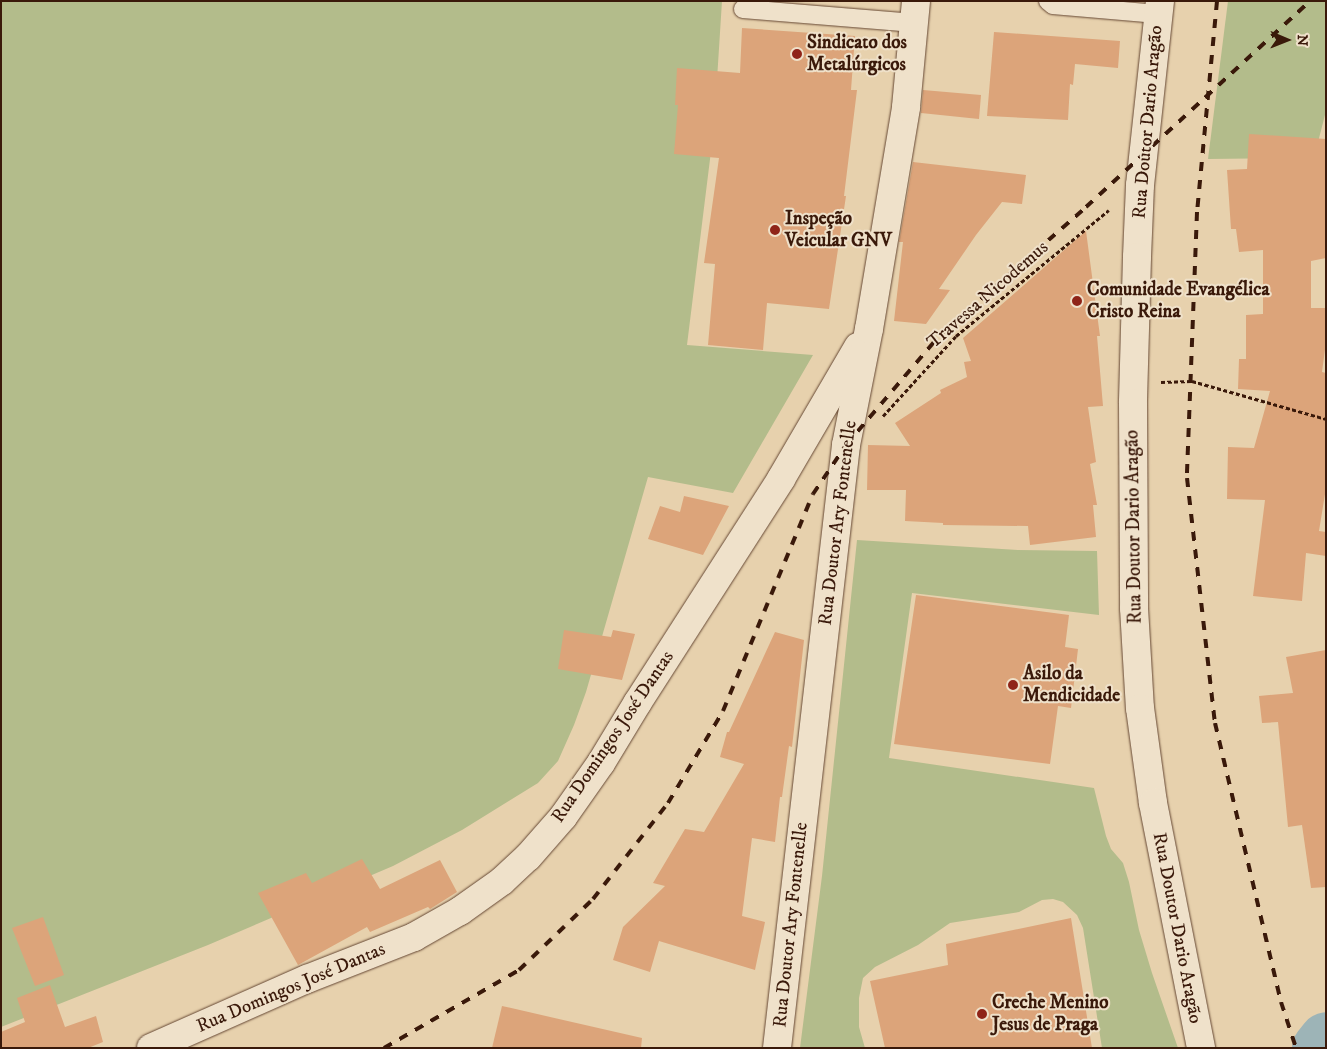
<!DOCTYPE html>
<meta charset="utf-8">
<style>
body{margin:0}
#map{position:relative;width:1327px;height:1049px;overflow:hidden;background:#e7d1ad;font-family:"IM FELL DW Pica",serif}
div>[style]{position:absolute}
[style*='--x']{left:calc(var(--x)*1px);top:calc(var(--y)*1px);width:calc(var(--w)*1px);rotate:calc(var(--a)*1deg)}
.green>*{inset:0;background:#b3bc8b}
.river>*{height:55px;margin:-27.5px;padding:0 27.5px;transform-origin:27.5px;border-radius:27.5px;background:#9db4b7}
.building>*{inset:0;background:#dca47a}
.path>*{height:3px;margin-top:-1.5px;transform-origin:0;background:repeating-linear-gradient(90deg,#3a190a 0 4px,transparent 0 6.5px)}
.roads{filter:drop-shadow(0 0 1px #654733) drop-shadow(0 0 1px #654733)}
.lane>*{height:18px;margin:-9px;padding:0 9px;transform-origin:9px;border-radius:9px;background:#efe1ca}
.secondary>*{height:28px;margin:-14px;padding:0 14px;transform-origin:14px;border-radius:14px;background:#efe1ca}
.rail>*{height:4px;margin-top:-2px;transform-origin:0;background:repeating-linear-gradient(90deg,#3a190a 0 9px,transparent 0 18px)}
.dots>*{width:14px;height:14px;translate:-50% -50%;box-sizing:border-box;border:2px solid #efe1ca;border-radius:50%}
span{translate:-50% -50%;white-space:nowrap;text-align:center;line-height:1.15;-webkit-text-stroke:4px #efe1ca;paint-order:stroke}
.poi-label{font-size:19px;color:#3a190a;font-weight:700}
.left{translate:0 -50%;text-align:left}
.street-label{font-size:19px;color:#3a190a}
.frame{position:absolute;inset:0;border:2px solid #3a190a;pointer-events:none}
.north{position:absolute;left:1262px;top:15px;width:50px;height:50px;-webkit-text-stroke:4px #efe1ca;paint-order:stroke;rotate:91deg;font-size:14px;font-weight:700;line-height:20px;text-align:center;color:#3a190a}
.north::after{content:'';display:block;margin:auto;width:18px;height:22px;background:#3a190a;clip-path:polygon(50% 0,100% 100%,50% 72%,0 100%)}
</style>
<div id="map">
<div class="green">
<i style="clip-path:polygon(1px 1px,722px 1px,714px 127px,687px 345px,813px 355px,733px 493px,648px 477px,586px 692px,574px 725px,558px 761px,538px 783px,462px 830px,393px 866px,208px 945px,1px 1027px)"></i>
<i style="clip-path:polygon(1228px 1px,1326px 1px,1326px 111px,1317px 146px,1290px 158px,1208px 159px)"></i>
<i style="clip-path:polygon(857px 540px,1018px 550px,1097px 551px,1099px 615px,912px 593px,889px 758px,1094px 788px,1106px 836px,1111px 849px,1123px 863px,1129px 882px,1139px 930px,1152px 973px,1178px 1048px,1102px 1048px,1083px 928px,1077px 915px,1063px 902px,1053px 899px,1042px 900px,1019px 912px,950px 923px,918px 945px,875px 967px,863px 978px,859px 998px,859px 1027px,865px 1048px,800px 1048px,822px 876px)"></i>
</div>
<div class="river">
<i style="--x:1319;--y:1048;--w:11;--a:-52"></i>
</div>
<div class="building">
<i style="clip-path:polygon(742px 28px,855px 36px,851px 90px,857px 90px,844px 196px,846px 196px,829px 309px,767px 303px,763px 350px,708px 345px,715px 264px,704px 263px,719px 158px,674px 154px,678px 105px,675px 105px,677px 68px,740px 73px)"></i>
<i style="clip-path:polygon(994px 32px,1120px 41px,1118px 68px,1075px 64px,1073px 85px,1070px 84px,1068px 120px,987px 116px)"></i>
<i style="clip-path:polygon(923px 90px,981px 95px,979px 119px,921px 113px)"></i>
<i style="clip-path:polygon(1249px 134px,1326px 139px,1326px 258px,1311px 261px,1311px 308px,1326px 308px,1326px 342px,1322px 372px,1326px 373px,1326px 488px,1319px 531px,1326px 532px,1326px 556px,1306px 553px,1302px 601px,1253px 596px,1265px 500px,1227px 499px,1228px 447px,1254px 448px,1270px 391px,1238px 389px,1239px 359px,1246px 359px,1246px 315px,1263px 314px,1263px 250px,1239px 252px,1236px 229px,1231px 229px,1227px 170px,1247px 169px)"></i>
<i style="clip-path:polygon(913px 162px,1026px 175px,1022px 204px,1002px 202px,976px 235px,939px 289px,950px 290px,926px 324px,894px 321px,903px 242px,899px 242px)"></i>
<i style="clip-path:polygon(1086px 231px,1100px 336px,1097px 336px,1103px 406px,1088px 407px,1096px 462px,1090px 464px,1097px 505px,1093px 505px,1096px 537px,1030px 545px,1028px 526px,943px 525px,943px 523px,905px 521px,906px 490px,867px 490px,868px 445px,910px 446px,895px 423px,941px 393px,940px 390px,967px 377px,964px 362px,971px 361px,963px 338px)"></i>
<i style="clip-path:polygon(684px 496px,729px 506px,703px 555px,648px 539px,660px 506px,680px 512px)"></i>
<i style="clip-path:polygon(916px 595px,1069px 615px,1065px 647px,1078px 649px,1071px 708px,1058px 706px,1050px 764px,894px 744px)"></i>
<i style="clip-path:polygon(564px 630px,611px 637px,613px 630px,635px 634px,622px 680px,558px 669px)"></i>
<i style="clip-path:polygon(775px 632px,804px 640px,792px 747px,789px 746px,782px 797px,780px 797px,775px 842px,752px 838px,742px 916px,765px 922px,755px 970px,659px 941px,650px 972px,613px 960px,623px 927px,665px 886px,653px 883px,685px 829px,704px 832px,744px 764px,720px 757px,727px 732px,729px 732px)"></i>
<i style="clip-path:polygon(1326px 650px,1326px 887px,1311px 888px,1302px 825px,1288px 827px,1278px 722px,1262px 723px,1259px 696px,1293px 693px,1286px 657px)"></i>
<i style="clip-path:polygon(362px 859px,380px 889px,440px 860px,457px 892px,430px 909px,428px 907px,370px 932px,367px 927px,298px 965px,258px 893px,306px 873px,312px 883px)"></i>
<i style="clip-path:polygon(43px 917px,64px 975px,35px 986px,12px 928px)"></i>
<i style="clip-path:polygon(1071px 918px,1092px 1048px,885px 1048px,870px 981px,948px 965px,946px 944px)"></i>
<i style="clip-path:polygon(50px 985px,65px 1027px,96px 1016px,103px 1042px,88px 1048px,1px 1048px,1px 1032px,25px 1022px,17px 998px)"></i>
<i style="clip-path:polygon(502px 1006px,642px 1038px,641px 1048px,492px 1048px)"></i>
</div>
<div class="path">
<i style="--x:1161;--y:382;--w:31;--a:-2"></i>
<i style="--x:1192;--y:381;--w:139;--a:15.8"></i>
<i style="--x:883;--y:416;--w:108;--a:-47.6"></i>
<i style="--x:956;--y:336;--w:198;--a:-39.5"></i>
</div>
<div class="roads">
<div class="lane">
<i style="--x:1048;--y:1;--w:6;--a:39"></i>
<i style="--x:1053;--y:5;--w:105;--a:4.9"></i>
<i style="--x:743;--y:9;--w:172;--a:4.7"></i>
</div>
<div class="secondary">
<i style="--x:1160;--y:1;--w:185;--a:96.2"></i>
<i style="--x:1140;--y:185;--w:72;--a:92.4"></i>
<i style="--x:1137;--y:257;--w:146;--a:91.6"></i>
<i style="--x:1133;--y:403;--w:205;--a:89.7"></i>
<i style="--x:1134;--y:608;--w:100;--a:86.6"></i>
<i style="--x:1140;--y:708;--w:96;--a:82.2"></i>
<i style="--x:1153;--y:803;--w:250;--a:78.9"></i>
<i style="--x:151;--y:1048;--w:171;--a:-23.9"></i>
<i style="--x:307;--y:979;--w:115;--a:-21.4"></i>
<i style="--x:414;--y:937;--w:53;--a:-29.5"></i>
<i style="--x:460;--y:911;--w:52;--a:-35.5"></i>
<i style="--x:502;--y:881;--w:35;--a:-43"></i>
<i style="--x:528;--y:857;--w:53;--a:-48.8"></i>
<i style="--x:563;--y:817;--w:66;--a:-54.9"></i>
<i style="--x:601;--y:763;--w:71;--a:-58.8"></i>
<i style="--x:638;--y:702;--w:265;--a:-57.3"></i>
<i style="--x:781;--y:479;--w:153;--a:-59.7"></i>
<i style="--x:777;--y:1048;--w:607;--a:-83.47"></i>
<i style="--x:846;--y:445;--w:118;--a:-78.8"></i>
<i style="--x:869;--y:329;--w:225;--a:-80.5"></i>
<i style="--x:906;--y:107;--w:106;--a:-84.6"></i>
</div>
</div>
<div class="rail">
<i style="--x:1217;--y:1;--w:212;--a:95.4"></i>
<i style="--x:1197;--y:212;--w:266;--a:92.2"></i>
<i style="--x:1187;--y:478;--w:247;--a:83.5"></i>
<i style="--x:1215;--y:723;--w:287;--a:76.7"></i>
<i style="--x:1281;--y:1002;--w:48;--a:71.9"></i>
<i style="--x:384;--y:1048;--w:156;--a:-30"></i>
<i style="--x:519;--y:970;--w:103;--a:-43.8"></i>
<i style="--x:593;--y:899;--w:122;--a:-52"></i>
<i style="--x:668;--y:803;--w:107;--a:-59.1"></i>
<i style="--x:723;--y:711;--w:235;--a:-67.5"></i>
<i style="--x:813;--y:494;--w:59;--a:-56"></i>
<i style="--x:846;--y:445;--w:145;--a:-49.5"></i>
<i style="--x:940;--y:335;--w:194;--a:-41.2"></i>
<i style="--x:1086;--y:207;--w:304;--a:-42.6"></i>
</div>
<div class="dots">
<i style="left:797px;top:54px;background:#8f2418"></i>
<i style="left:775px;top:230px;background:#8f2418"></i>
<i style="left:1077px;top:301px;background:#8f2418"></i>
<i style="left:1013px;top:685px;background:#8f2418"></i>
<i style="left:982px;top:1014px;background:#8f2418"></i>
</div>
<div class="poi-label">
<span class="left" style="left:807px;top:54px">Sindicato dos<br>Metalúrgicos</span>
<span class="left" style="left:785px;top:230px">Inspeção<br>Veicular GNV</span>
<span class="left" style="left:1087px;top:301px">Comunidade Evangélica<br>Cristo Reina</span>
<span class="left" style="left:1023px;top:685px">Asilo da<br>Mendicidade</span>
<span class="left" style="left:992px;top:1014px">Creche Menino<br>Jesus de Praga</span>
</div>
<div class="street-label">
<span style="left:1148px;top:122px;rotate:-85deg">Rua Doutor Dario Aragão</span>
<span style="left:988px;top:295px;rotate:-41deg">Travessa Nicodemus</span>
<span style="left:838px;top:523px;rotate:-83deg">Rua Doutor Ary Fontenelle</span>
<span style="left:1134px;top:527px;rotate:-91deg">Rua Doutor Dario Aragão</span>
<span style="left:613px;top:737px;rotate:-56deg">Rua Domingos José Dantas</span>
<span style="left:791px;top:925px;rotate:-84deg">Rua Doutor Ary Fontenelle</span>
<span style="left:1177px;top:928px;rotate:79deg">Rua Doutor Dario Aragão</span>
<span style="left:291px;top:988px;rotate:-23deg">Rua Domingos José Dantas</span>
</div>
<div class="frame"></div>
<div class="north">N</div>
</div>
